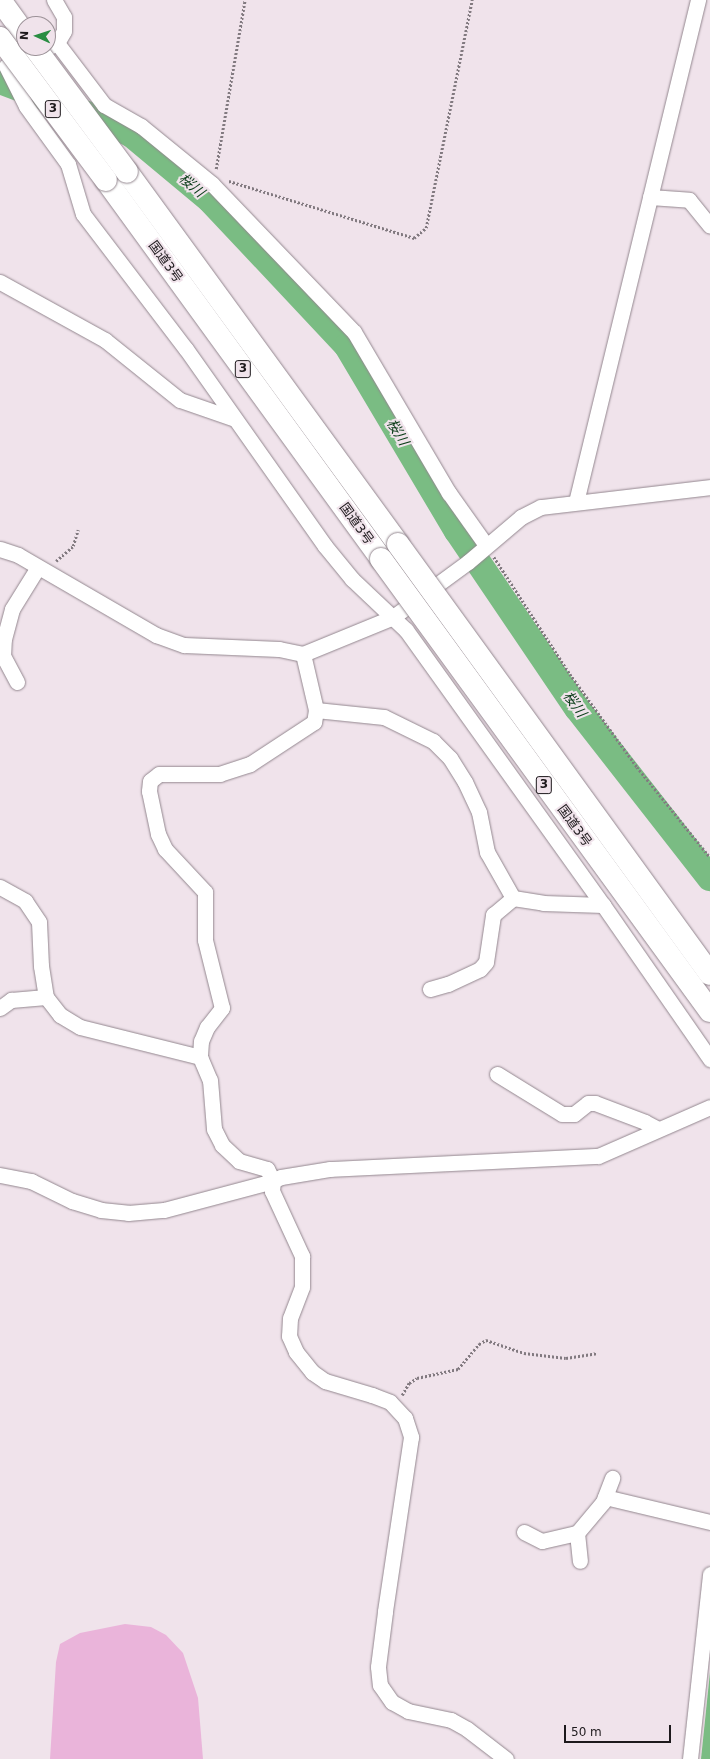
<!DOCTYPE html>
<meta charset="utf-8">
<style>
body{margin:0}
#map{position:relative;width:710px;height:1759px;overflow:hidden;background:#f0e3eb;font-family:"DejaVu Sans","Noto Sans JP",sans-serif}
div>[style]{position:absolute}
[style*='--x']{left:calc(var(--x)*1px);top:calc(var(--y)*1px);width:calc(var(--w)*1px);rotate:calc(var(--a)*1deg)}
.green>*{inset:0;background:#eab4da}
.water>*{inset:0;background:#7abc83}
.river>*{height:26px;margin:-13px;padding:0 13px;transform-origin:13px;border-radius:13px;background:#7abc83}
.path>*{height:2.5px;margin-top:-1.25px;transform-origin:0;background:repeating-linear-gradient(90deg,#827a80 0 2px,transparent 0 4px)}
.roads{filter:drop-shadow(0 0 1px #93878f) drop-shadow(0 0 1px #93878f)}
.minor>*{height:15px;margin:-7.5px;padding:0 7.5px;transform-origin:7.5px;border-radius:7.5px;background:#fff}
.trunk>*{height:22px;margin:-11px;padding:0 11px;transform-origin:11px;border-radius:11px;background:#fff}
.bridges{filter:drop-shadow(0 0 1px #93878f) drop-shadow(0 0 1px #93878f)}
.trunk-bridge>*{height:22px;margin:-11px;padding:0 11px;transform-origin:11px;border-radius:11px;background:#fff}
span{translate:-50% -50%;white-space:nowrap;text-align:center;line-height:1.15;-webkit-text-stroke:4px #f0e3eb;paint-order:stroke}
.shield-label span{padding:1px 3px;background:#f0e3eb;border:1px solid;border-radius:3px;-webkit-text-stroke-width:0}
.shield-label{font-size:12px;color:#1d191c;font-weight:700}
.street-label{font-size:13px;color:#1d191c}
.water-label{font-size:14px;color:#083b16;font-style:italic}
.north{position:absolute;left:16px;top:16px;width:40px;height:40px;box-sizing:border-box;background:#f0e3eb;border:1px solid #9c9298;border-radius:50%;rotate:273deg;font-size:11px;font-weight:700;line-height:16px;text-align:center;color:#1d191c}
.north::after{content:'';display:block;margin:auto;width:14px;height:18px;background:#298d42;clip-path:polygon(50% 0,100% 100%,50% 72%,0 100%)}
.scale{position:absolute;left:564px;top:1725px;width:107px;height:18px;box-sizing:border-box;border:2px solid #1d191c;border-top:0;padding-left:5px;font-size:12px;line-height:14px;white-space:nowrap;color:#1d191c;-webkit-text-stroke:3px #f0e3eb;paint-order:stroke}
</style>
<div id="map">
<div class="green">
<i style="clip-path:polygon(125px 1624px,151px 1627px,166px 1635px,183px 1653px,198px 1698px,203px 1759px,50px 1759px,56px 1662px,60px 1644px,80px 1633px)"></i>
</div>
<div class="water">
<i style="clip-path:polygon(710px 1672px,710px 1759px,701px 1759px)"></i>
</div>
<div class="river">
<i style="--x:0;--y:81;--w:102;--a:20.8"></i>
<i style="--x:95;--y:117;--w:41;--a:25.9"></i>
<i style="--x:132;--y:135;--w:102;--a:39.8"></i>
<i style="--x:210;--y:200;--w:200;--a:46.8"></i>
<i style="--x:347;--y:346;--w:215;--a:59.3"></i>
<i style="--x:457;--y:531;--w:214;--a:55.9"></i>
<i style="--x:577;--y:708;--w:216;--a:52"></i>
</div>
<div class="path">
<i style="--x:216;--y:169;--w:171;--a:-80.3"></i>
<i style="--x:229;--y:181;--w:194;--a:17.1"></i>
<i style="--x:414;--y:238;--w:16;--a:-40"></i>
<i style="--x:426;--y:228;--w:233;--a:-78.6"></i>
<i style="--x:494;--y:557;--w:140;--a:57"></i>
<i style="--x:570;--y:674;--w:115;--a:54.2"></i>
<i style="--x:637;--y:767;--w:116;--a:51"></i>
<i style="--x:56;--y:561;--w:23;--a:-41"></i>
<i style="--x:73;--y:546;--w:17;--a:-73"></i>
<i style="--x:402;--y:1395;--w:14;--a:-60"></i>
<i style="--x:409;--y:1383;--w:9;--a:-32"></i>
<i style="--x:417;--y:1378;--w:42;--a:-12.4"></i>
<i style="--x:458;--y:1369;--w:33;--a:-50"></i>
<i style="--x:479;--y:1344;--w:8;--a:-30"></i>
<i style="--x:486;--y:1340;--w:40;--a:18.9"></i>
<i style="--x:524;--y:1353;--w:42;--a:6.8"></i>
<i style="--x:566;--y:1358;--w:31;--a:-9"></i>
</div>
<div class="roads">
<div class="minor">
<i style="--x:57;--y:43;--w:78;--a:52.8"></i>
<i style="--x:104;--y:105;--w:43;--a:29.6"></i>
<i style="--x:141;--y:126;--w:92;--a:39.2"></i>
<i style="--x:212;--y:184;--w:205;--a:46.2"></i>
<i style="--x:354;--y:332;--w:187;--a:59.5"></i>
<i style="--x:449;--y:493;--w:64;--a:54.6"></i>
<i style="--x:49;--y:47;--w:9;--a:-27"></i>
<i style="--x:57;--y:43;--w:14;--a:-60"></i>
<i style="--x:64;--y:31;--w:14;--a:-90"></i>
<i style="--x:64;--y:17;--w:20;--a:-120"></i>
<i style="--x:6;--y:66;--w:45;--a:63.4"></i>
<i style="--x:26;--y:106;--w:72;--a:54.1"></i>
<i style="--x:68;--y:164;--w:52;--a:73.3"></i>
<i style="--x:83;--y:214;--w:170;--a:52.7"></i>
<i style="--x:186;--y:349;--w:241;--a:54.8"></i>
<i style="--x:325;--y:546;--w:43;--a:50.7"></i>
<i style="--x:352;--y:579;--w:74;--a:43.4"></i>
<i style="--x:406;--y:630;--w:338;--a:54.4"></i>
<i style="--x:603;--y:905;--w:188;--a:55.2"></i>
<i style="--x:650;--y:197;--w:39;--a:4"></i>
<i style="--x:689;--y:200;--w:33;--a:51"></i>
<i style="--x:0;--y:282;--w:120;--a:28.9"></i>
<i style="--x:105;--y:340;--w:96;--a:38.7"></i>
<i style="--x:180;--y:400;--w:58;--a:19.1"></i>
<i style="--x:576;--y:502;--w:517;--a:-76.34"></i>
<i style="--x:0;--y:549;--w:19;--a:18"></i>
<i style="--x:18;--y:555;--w:160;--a:30.1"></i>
<i style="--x:156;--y:635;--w:30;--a:20"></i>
<i style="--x:184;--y:645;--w:95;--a:2.4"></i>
<i style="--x:279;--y:649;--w:25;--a:12"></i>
<i style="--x:303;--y:654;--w:97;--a:-22.3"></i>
<i style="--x:393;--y:617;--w:93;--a:-36.3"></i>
<i style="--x:468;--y:562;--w:70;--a:-40.3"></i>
<i style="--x:521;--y:517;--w:22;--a:-27"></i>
<i style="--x:541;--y:507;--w:170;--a:-6.7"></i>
<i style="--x:303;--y:654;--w:57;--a:76.9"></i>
<i style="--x:316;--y:710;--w:12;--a:99"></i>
<i style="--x:314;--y:722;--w:77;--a:146.7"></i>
<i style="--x:250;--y:764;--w:32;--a:162"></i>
<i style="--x:220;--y:774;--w:61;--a:180"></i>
<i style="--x:159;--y:774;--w:11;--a:142"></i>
<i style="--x:150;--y:781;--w:10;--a:96"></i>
<i style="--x:149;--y:791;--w:44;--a:78.2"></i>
<i style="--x:158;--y:834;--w:17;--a:65"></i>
<i style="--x:165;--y:849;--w:59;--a:47.1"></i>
<i style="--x:205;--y:892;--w:48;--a:90"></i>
<i style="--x:205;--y:940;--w:70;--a:76"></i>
<i style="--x:222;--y:1008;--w:24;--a:128"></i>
<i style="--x:207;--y:1027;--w:15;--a:113"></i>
<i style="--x:201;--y:1041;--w:16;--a:94"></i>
<i style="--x:200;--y:1057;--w:25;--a:67"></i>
<i style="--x:210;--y:1080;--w:49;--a:85.3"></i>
<i style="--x:214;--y:1129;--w:18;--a:63"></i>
<i style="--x:222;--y:1145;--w:23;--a:43"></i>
<i style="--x:239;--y:1161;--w:29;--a:16"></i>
<i style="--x:267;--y:1169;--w:13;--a:63"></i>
<i style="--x:273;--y:1181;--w:10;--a:96"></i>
<i style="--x:272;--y:1191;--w:72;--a:65.2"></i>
<i style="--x:302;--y:1256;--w:31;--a:90"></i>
<i style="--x:302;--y:1287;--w:33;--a:111"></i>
<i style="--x:290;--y:1318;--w:18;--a:93"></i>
<i style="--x:289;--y:1336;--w:17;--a:66"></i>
<i style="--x:296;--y:1352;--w:26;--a:51"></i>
<i style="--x:312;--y:1372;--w:16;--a:35"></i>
<i style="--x:325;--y:1381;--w:49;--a:16.6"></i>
<i style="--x:372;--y:1395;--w:19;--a:21"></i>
<i style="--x:390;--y:1402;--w:22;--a:47"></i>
<i style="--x:405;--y:1418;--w:20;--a:72"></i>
<i style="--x:411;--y:1437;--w:177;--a:98.5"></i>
<i style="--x:385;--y:1612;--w:55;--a:97.3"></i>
<i style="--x:378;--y:1667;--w:18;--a:84"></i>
<i style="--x:380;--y:1685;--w:21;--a:55"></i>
<i style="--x:392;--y:1702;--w:18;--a:29"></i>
<i style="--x:408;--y:1711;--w:44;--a:11.8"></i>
<i style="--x:451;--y:1720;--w:18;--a:29"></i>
<i style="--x:467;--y:1729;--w:49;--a:37.6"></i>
<i style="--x:17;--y:682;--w:30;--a:-118"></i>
<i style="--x:3;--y:656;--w:17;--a:-87"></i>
<i style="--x:4;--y:639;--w:31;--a:-75"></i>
<i style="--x:12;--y:609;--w:49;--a:-58.2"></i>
<i style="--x:316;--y:710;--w:68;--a:5.9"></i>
<i style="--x:384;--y:717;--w:55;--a:26.1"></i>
<i style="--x:433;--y:741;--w:24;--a:45"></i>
<i style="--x:450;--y:758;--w:28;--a:58"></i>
<i style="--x:465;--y:782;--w:33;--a:65"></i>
<i style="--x:479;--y:812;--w:41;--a:78.7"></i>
<i style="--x:487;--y:852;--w:53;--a:60.5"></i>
<i style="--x:513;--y:898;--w:30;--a:9"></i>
<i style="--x:543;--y:903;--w:60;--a:1.9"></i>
<i style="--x:0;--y:887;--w:29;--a:29"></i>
<i style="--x:25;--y:901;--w:25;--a:56"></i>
<i style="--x:39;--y:922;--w:44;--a:87.4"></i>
<i style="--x:41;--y:966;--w:31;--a:81"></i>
<i style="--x:46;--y:997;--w:23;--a:52"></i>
<i style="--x:60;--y:1015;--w:23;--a:31"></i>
<i style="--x:80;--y:1027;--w:124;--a:14"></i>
<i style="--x:430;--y:989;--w:19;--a:-16"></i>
<i style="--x:448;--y:984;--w:35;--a:-25"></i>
<i style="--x:480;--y:969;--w:9;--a:-49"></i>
<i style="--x:486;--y:962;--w:48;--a:-81.5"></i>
<i style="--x:493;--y:915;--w:26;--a:-40"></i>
<i style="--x:0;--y:1008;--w:14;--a:-36"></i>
<i style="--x:11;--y:1000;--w:35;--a:-5"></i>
<i style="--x:497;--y:1074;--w:76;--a:31.6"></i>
<i style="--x:562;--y:1114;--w:12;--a:0"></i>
<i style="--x:574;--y:1114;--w:18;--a:-38"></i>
<i style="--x:588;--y:1103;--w:7;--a:0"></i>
<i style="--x:595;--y:1103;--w:53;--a:20.8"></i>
<i style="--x:645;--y:1122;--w:15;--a:28"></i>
<i style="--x:0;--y:1175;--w:32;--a:11"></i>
<i style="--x:31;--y:1181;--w:46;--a:26"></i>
<i style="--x:72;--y:1201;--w:30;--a:17"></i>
<i style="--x:101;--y:1210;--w:27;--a:6"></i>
<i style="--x:128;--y:1213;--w:36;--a:-5"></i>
<i style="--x:164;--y:1210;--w:113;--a:-14.9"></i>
<i style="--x:273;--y:1181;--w:9;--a:-27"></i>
<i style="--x:281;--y:1177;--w:50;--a:-9.3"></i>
<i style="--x:330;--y:1169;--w:268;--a:-2.8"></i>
<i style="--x:598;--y:1156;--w:122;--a:-23.6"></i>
<i style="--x:605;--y:1497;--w:108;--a:13.4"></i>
<i style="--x:524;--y:1532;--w:20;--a:27"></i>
<i style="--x:542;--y:1541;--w:36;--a:-13"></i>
<i style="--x:577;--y:1533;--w:40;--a:-50"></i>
<i style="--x:603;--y:1502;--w:26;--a:-69"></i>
<i style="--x:577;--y:1533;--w:28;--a:84"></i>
<i style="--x:690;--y:1759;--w:186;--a:-83.8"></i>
</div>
<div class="trunk">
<i style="--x:0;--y:0;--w:41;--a:54"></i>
<i style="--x:127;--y:172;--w:460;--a:53.9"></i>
<i style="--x:106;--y:180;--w:468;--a:54"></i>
</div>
</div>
<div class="bridges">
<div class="trunk-bridge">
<i style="--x:0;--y:38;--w:177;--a:53.3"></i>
<i style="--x:35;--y:48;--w:154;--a:53.4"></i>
<i style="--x:398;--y:544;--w:531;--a:54.04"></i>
<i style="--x:381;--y:559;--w:559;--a:53.95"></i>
</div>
</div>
<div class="shield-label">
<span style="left:53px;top:109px">3</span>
<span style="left:243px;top:369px">3</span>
<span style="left:544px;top:785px">3</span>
</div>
<div class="street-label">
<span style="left:165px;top:262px;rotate:54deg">国道3号</span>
<span style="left:356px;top:524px;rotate:54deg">国道3号</span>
<span style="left:574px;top:826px;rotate:54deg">国道3号</span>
</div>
<div class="water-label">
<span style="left:192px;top:185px;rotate:40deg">桜川</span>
<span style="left:398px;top:432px;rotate:59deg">桜川</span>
<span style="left:575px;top:704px;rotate:54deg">桜川</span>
</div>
<div class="north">N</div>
<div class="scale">50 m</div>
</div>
